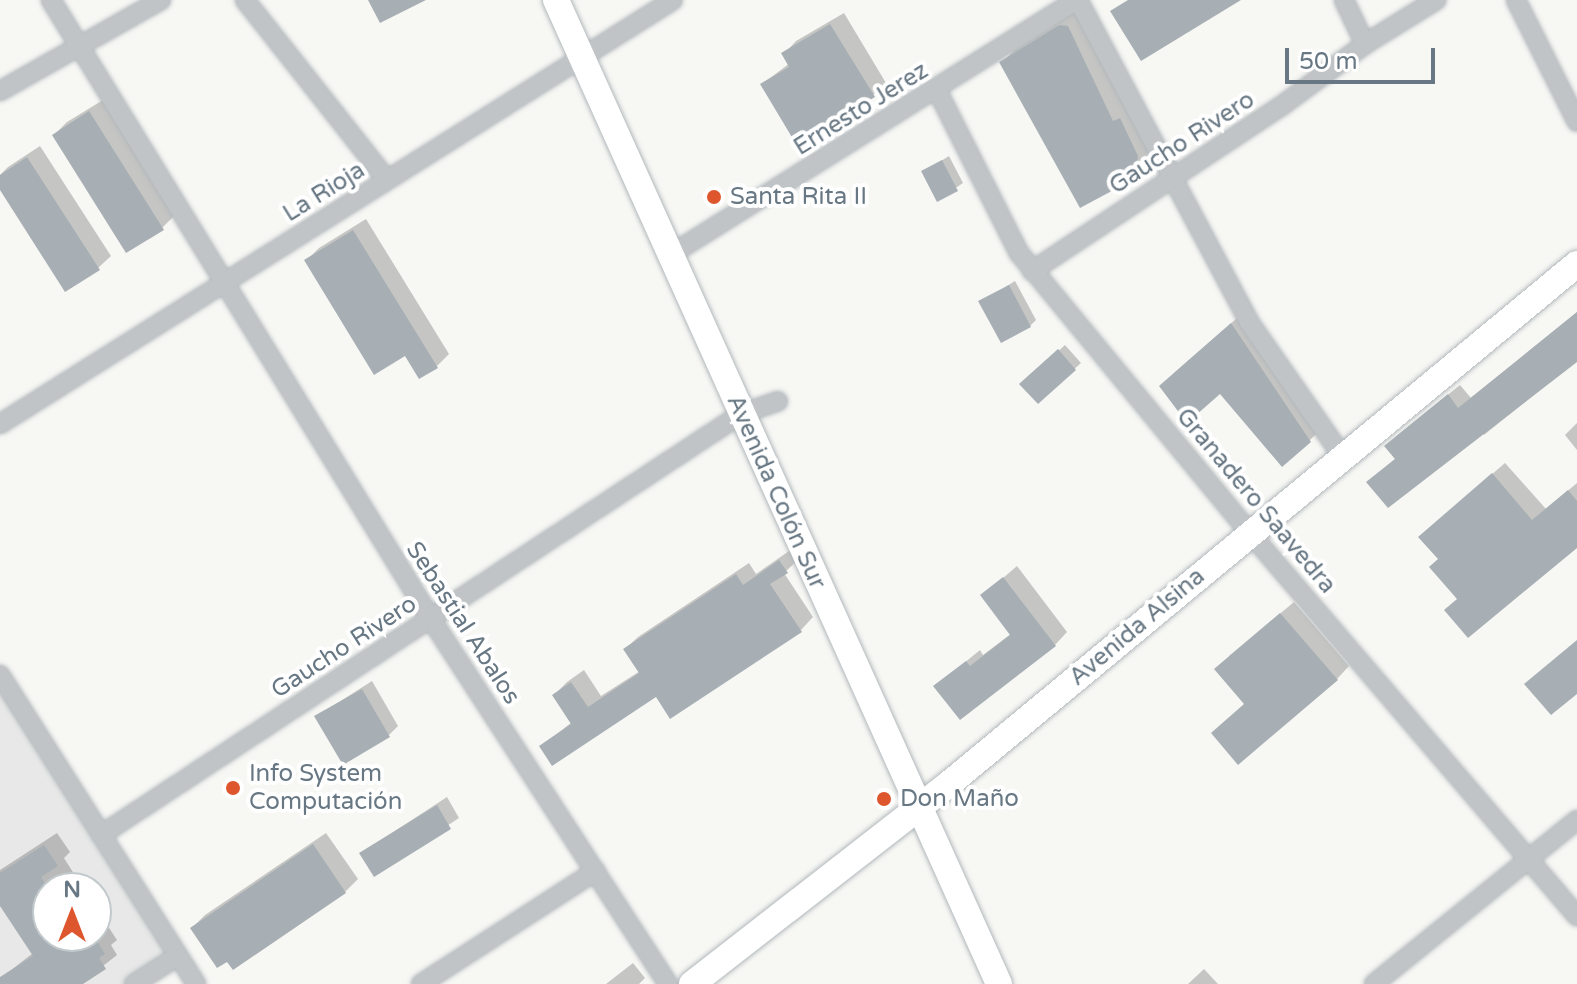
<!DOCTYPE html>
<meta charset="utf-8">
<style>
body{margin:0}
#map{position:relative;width:1577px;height:984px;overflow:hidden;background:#f7f7f4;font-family:"Varela Round",sans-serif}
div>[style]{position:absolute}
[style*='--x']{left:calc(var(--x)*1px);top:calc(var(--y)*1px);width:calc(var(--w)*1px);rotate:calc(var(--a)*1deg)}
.built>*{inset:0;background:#e7e8e7}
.shadow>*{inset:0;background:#0003}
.building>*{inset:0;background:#a7afb4}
.roads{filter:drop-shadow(0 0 2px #b2b8bc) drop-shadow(0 0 2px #b2b8bc)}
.minor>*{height:18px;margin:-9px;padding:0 9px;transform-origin:9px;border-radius:9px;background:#c0c4c7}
.secondary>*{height:26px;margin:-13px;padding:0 13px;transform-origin:13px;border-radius:13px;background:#fff}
.dots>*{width:22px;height:22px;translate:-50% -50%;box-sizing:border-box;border:4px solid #fff;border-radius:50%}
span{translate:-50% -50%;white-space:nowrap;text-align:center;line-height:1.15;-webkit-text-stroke:8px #fff;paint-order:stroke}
.street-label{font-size:24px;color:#677783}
.poi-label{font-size:24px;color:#677783}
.left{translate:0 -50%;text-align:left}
.north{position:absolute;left:32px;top:872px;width:80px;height:80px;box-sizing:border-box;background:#fff;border:2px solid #c2c9cd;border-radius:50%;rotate:0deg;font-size:22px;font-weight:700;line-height:32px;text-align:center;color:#677783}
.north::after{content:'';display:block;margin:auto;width:28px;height:36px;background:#dd562d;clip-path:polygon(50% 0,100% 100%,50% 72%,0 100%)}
.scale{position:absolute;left:1285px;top:48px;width:150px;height:36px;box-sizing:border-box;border:4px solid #677783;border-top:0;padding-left:10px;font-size:24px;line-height:28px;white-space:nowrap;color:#677783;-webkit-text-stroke:6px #fff;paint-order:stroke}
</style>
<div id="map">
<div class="built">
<i style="clip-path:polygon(evenodd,0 676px,178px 956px,134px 984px,0 984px,0 676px,48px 888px,96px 888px,96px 936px,48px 936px,48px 888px)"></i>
</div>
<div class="shadow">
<i style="clip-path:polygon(844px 13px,886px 83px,873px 95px,762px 84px,790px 63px,784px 54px,796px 41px)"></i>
<i style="clip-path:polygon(1073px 13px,1081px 14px,1150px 142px,1148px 163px,1135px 176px,1002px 63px,1014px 50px)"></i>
<i style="clip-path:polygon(103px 100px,175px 215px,162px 228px,54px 135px,67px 122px)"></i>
<i style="clip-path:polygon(40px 146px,111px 256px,98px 268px,0 186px,0 175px,8px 167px)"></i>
<i style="clip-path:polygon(949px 156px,963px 183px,938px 200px,923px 172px)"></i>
<i style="clip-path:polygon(366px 219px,449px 354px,437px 366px,406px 353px,306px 261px,319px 248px)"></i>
<i style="clip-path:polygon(1015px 281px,1036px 320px,1030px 326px,981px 302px)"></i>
<i style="clip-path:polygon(1244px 312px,1322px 428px,1309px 441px,1221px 391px,1174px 373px)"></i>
<i style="clip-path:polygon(1577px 312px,1577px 360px,1484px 435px,1481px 431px,1369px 482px,1396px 458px,1398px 435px,1460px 385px,1471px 398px)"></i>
<i style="clip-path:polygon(1065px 345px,1081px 363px,1038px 402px,1022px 384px)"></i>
<i style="clip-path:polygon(1577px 423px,1577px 450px,1565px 435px)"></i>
<i style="clip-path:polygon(1505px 463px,1546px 509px,1577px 483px,1577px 545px,1459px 598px,1440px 559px,1433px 525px)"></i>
<i style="clip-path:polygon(792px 549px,799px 559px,784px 573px,813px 617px,801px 630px,671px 716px,656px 694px,542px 746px,572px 722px,554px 695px,567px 682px,584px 670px,601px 696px,640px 671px,625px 649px,638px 637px,749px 563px,756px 574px)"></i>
<i style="clip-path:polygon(1017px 566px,1067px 632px,1055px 645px,936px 686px,980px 650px,983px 655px,1012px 633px,982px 596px)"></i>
<i style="clip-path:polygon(1294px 602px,1349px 666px,1337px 679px,1246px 703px,1229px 656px)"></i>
<i style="clip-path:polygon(372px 681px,398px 726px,389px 735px,317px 716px)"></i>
<i style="clip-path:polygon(447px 797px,459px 818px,374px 874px,361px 853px)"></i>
<i style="clip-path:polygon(57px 833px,70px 852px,64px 858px,83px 888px,48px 888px,48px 936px,96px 936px,96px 908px,117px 940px,111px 945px,117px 955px,80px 984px,5px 984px,1px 978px,33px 953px,0 902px,0 870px)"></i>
<i style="clip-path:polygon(326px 833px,358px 879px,345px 892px,192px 928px,205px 915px)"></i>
<i style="clip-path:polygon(633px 963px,645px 978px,639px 984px,606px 984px)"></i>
<i style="clip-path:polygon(1204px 969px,1218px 984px,1188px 984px)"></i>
</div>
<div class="building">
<i style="clip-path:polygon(368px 0,426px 0,380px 23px)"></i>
<i style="clip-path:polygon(1128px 0,1241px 0,1141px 61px,1110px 11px)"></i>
<i style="clip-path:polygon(830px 24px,875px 97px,796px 144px,760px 84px,789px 67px,781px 53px)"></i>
<i style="clip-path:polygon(1059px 25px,1068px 26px,1113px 121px,1120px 118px,1138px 156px,1136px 178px,1080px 208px,999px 62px)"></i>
<i style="clip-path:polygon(89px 111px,164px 230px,126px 253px,52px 135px)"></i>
<i style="clip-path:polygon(27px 157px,100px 270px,65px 292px,0 190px,0 175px)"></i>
<i style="clip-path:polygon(942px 160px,958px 191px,937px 202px,921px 171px)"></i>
<i style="clip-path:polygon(353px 230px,438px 368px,419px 379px,405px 356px,374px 375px,304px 260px)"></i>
<i style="clip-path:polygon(1009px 285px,1031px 327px,1001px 343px,978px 301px)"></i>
<i style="clip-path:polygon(1577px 312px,1577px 362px,1388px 508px,1366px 482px,1395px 459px,1384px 446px,1448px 394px,1458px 408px)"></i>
<i style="clip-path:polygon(1231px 323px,1311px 442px,1282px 467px,1220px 394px,1187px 423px,1159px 386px)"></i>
<i style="clip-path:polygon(1058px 349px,1076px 370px,1038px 404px,1019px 384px)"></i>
<i style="clip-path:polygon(1492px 473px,1532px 520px,1568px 490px,1577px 501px,1577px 548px,1468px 638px,1444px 610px,1457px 599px,1429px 567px,1438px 559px,1418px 537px)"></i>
<i style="clip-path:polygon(779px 560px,788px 573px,770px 584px,802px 632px,670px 719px,656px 697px,552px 766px,539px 746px,571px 724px,552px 695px,571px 682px,588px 707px,639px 673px,623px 649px,736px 574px,743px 585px)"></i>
<i style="clip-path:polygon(1003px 577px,1056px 646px,960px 720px,933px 686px,966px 661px,970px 666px,1010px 635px,980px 595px)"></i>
<i style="clip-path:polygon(1280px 613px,1338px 680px,1238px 765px,1211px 733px,1244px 704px,1214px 669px)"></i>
<i style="clip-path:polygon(1577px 640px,1577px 694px,1551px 715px,1524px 684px)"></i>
<i style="clip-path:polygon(362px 689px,390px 737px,343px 765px,314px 716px)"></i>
<i style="clip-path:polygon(437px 805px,451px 829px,374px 877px,359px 853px)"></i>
<i style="clip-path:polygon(313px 844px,346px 893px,233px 970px,227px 962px,217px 968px,190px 928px)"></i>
<i style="clip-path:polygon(44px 845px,58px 866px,41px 877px,48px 888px,48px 936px,94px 936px,105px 954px,99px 958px,106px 969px,83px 984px,0 984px,0 977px,33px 956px,0 906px,0 873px)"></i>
</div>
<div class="roads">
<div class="minor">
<i style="--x:51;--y:0;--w:726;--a:58.45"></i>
<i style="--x:431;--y:619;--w:435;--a:57"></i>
<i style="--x:245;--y:0;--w:229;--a:51.7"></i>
<i style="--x:1078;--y:0;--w:365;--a:62"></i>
<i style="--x:1249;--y:322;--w:163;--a:55.2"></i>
<i style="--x:1344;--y:0;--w:49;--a:64.5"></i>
<i style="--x:1516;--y:0;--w:136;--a:63.4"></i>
<i style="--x:937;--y:90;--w:182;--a:63.3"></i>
<i style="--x:1019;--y:253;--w:363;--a:50.5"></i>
<i style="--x:1250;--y:533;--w:504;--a:49.51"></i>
<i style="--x:0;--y:91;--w:185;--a:-29.5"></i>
<i style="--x:670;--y:255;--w:479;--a:-32.1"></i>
<i style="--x:1032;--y:271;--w:297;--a:-33.5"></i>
<i style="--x:1280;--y:107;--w:106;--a:-36.5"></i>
<i style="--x:1365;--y:44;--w:84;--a:-31.8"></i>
<i style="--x:0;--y:424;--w:795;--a:-32.21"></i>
<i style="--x:0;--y:675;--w:366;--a:57.6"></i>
<i style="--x:101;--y:835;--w:766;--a:-33.34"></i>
<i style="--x:741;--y:414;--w:39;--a:-19"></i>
<i style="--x:134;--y:984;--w:52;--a:-32.5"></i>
<i style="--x:421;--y:984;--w:208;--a:-32.9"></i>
<i style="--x:1374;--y:984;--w:261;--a:-38.9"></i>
</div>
<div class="secondary">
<i style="--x:556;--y:0;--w:1079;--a:65.76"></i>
<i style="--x:692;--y:984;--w:327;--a:-37.9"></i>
<i style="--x:950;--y:783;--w:814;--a:-39.62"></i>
</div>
</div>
<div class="dots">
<i style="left:714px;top:197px;background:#dd562d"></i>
<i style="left:233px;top:788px;background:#dd562d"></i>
<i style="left:884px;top:799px;background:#dd562d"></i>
</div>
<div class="street-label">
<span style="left:861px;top:109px;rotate:-32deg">Ernesto Jerez</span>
<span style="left:1182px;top:143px;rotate:-33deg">Gaucho Rivero</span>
<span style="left:324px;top:192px;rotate:-32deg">La Rioja</span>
<span style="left:776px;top:492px;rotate:66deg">Avenida Colón Sur</span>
<span style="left:1256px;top:501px;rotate:50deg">Granadero Saavedra</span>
<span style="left:463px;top:623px;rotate:57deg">Sebastial Abalos</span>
<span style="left:1137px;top:627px;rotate:-40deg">Avenida Alsina</span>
<span style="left:344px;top:647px;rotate:-33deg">Gaucho Rivero</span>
</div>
<div class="poi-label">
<span class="left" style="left:730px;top:197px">Santa Rita II</span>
<span class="left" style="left:249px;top:788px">Info System<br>Computación</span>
<span class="left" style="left:900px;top:799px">Don Maño</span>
</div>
<div class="north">N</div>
<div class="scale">50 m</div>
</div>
